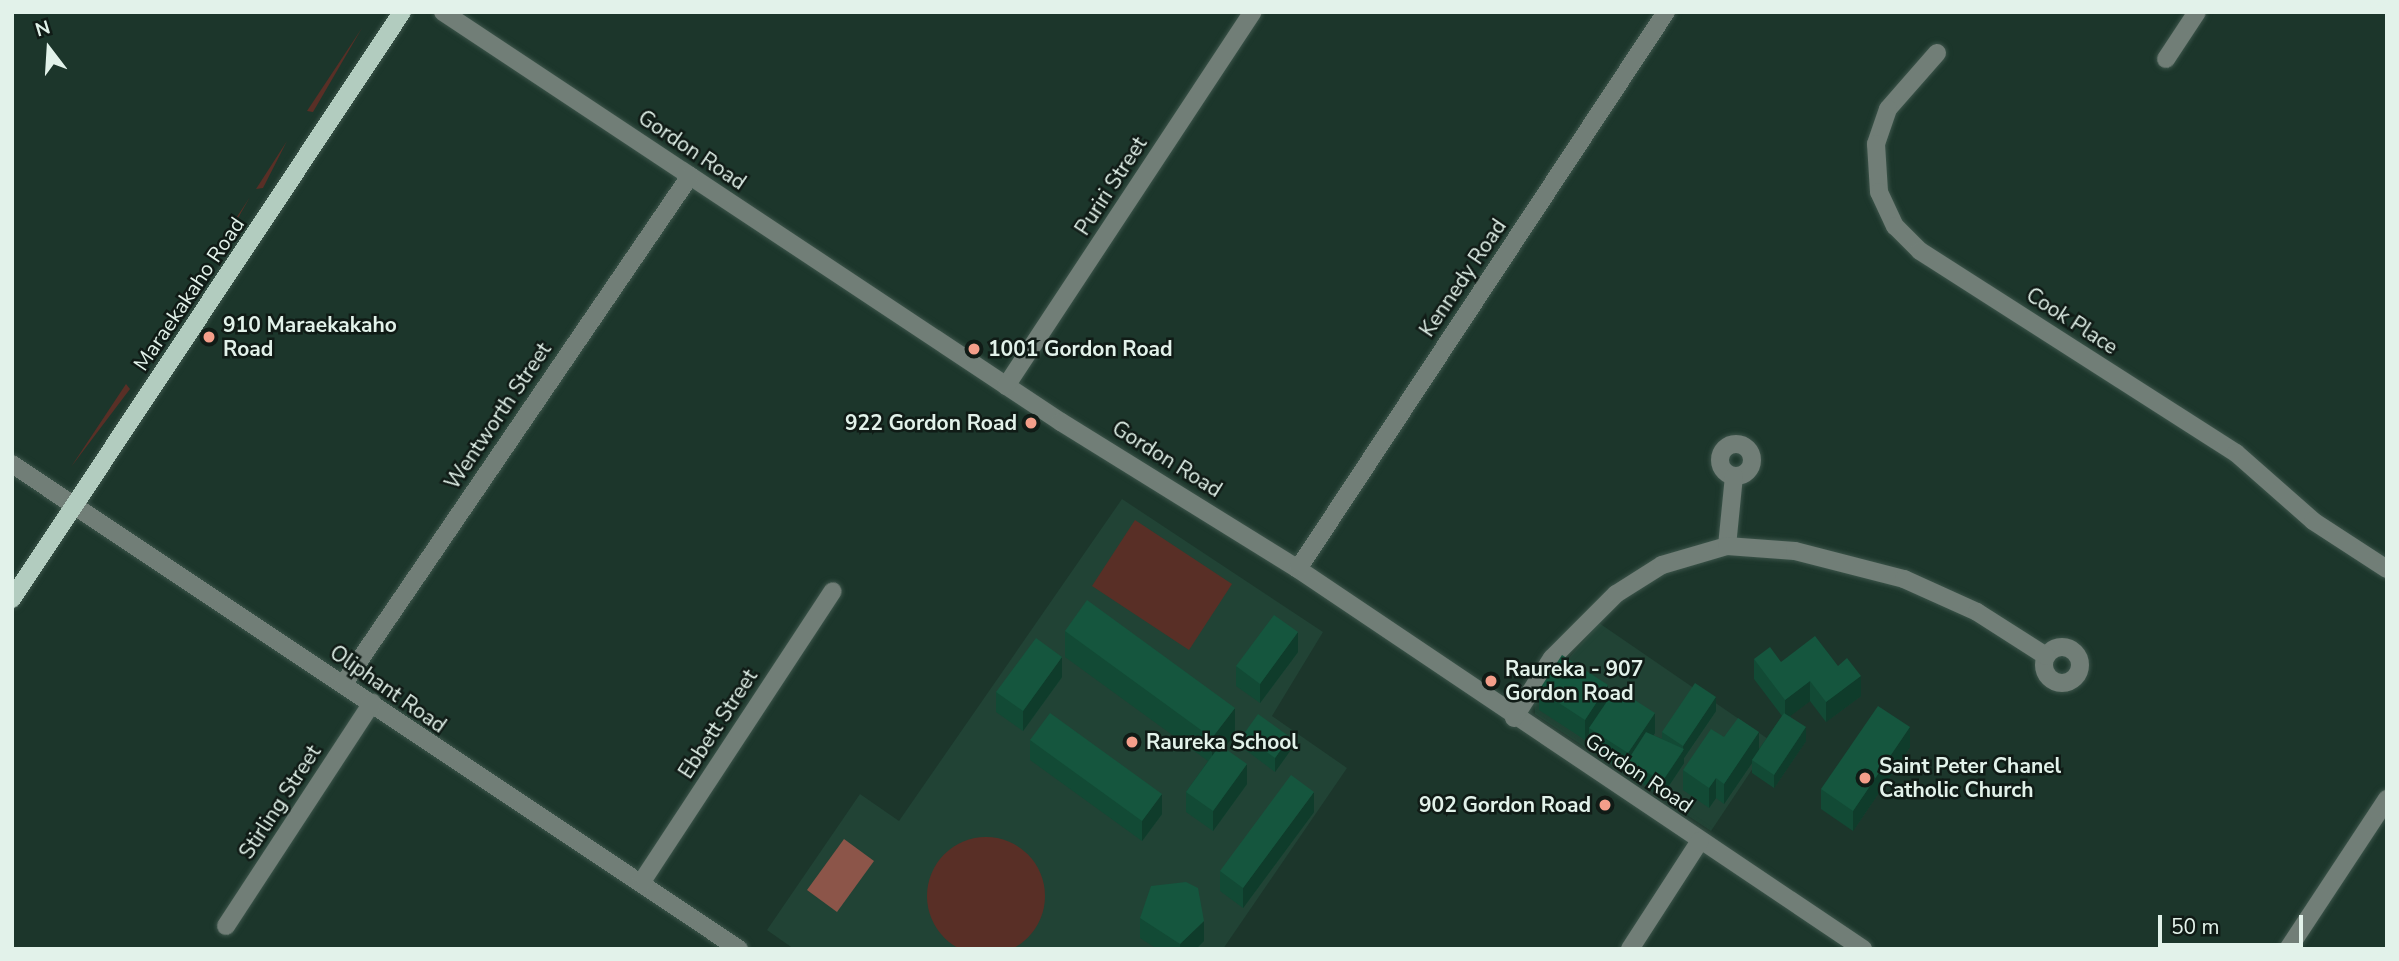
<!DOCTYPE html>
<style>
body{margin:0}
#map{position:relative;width:2399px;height:961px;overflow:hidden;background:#1c362b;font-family:"Nunito Sans",sans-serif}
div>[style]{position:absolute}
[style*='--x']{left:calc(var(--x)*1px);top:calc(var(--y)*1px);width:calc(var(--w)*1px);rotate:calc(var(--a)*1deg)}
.built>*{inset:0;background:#214335}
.green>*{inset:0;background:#592f26}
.round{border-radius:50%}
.water>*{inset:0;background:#8c5549}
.roads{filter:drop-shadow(0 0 2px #3c544a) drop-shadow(0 0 2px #3c544a)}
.minor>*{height:18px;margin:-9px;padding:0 9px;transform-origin:9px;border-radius:9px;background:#717e77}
.minor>.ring{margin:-9px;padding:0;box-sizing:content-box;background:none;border:18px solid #717e77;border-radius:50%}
.major>*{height:18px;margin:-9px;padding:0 9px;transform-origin:9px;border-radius:9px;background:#b2ccbf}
.wall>*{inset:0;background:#124a35}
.shaded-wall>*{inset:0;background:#0f3c2b}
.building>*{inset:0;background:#15563e}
.dots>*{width:19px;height:19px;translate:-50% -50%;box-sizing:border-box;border:4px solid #101b16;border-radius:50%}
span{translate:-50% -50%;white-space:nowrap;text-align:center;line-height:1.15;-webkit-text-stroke:5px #101b16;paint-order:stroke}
.street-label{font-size:21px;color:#e2f2ea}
.poi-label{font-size:21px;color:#e2f2ea;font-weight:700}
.left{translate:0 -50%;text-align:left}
.right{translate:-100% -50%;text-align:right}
.frame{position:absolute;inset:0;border:14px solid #e2f2ea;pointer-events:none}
.north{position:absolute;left:14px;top:14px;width:70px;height:70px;-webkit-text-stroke:5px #101b16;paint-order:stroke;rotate:343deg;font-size:19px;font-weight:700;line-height:28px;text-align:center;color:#e2f2ea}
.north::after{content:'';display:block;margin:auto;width:24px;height:32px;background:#e2f2ea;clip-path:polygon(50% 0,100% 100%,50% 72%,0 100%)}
.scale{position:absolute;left:2158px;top:915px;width:145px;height:32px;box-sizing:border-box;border:4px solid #e2f2ea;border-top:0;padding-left:9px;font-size:21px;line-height:24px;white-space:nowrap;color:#e2f2ea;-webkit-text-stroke:5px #101b16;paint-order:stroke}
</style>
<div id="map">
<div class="built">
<i style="clip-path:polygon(1122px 499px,1323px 632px,1272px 716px,1347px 768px,1223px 949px,794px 949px,767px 930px,860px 794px,899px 821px)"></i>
<i style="clip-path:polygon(1599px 623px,1771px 741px,1711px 831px,1535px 714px,1534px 699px)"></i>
</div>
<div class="green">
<i style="clip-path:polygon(362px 28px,313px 112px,307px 111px)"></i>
<i style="clip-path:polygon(287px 141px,263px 188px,256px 189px)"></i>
<i style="clip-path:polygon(250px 197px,215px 258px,210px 258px)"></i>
<i style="clip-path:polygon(126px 384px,130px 389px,71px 467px)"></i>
<i style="clip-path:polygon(1135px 520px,1232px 584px,1189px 650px,1092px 586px)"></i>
<i class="round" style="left:927px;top:837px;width:118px;height:118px"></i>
</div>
<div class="water">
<i style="clip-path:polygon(844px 839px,874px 861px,837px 912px,807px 890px)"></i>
</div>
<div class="roads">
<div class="minor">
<i style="--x:443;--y:12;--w:742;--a:33.56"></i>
<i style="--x:1061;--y:422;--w:279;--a:31.8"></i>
<i style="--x:1298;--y:569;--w:681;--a:33.92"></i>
<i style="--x:1937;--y:53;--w:74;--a:131.2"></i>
<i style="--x:1888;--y:109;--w:37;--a:109"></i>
<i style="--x:1876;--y:144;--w:48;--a:86.4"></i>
<i style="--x:1879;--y:192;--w:38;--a:65"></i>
<i style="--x:1895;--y:226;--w:35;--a:45"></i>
<i style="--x:1920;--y:251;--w:375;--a:32.6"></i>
<i style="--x:2236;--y:453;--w:103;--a:41.4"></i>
<i style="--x:2313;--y:521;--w:88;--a:33"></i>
<i style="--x:2166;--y:59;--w:56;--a:-56.6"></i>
<i style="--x:1006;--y:386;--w:448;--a:-56.6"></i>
<i class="ring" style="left:1720px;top:444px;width:14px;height:14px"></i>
<i style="--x:12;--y:464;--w:874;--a:33.71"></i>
<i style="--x:1727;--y:546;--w:70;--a:-84.3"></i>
<i style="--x:1298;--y:569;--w:668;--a:-56.55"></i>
<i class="ring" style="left:2044px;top:647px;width:18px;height:18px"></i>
<i style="--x:344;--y:683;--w:614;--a:-55.69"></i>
<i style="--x:1514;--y:718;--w:71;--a:-57.7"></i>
<i style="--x:1552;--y:658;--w:91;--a:-45"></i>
<i style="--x:1616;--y:594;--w:54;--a:-32.2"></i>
<i style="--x:1662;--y:565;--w:68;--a:-16.3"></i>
<i style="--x:1727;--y:546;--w:68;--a:4.2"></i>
<i style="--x:1795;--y:551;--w:113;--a:14.4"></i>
<i style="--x:1904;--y:579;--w:80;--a:24.3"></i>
<i style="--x:1977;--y:612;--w:82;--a:32.5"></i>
<i style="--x:641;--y:883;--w:349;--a:-56.7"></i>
<i style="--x:226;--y:926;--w:267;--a:-56.8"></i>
<i style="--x:1630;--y:949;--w:129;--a:-57.1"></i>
<i style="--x:2288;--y:949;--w:180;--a:-56.6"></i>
</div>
<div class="major">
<i style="--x:12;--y:599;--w:705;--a:-56.4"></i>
</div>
</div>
<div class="wall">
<i style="clip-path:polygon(1065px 631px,1235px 734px,1224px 748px,1247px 784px,1213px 831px,1186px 812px,1186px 792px,1208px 761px,1065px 657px)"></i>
<i style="clip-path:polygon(1298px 652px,1260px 703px,1236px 686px,1236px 666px)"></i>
<i style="clip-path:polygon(1754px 659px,1861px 696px,1826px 722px,1810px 701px,1790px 716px,1806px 741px,1774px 788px,1752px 773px,1752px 763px,1724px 804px,1716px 798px,1709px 808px,1683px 790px,1683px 770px,1724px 737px,1759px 749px,1782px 716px,1754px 679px)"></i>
<i style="clip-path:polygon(1062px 677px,1023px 731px,996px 712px,996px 692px)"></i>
<i style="clip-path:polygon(1539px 690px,1608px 700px,1655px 733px,1653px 735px,1662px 739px,1662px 732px,1716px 711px,1684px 758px,1684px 763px,1662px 796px,1589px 748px,1589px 733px,1585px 740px,1539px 710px)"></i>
<i style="clip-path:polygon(1243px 735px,1290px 751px,1275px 772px,1243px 748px)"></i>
<i style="clip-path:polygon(1030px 740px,1162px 814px,1142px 841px,1030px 760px)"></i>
<i style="clip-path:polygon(1910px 747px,1853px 831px,1821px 809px,1821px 789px)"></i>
<i style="clip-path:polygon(1314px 812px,1243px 908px,1220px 891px,1220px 871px)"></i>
<i style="clip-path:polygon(1140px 918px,1204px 941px,1196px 949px,1157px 949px,1140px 938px)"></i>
</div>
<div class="shaded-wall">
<i style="clip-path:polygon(1298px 632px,1298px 652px,1260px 703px,1260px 684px)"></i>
<i style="clip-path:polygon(1062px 657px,1062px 677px,1023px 731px,1023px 711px)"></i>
<i style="clip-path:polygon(1861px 676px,1861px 696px,1826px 722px,1826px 702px)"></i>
<i style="clip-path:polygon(1810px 681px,1810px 701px,1785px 720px,1785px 700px)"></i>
<i style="clip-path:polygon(1608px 685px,1608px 705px,1589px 728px,1589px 733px,1585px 740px,1585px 720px)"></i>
<i style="clip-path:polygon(1716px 697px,1716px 711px,1684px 758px,1684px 763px,1662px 796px,1662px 782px,1683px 751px,1683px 746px)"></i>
<i style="clip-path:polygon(1235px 708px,1235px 734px,1212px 764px,1212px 738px)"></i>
<i style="clip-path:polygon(1655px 713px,1655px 733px,1634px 764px,1628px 760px,1628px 773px,1628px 753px)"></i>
<i style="clip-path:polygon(1806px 727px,1806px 741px,1774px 788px,1774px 775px)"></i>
<i style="clip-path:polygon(1910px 727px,1910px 747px,1853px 831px,1853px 811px)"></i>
<i style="clip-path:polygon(1759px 732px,1759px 752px,1752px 760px,1752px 763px,1724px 804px,1724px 784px)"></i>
<i style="clip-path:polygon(1290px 737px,1290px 751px,1275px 772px,1275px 758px)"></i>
<i style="clip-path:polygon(1247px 764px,1247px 784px,1213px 831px,1213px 811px)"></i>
<i style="clip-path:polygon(1716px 778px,1716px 798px,1709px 808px,1709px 788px)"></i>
<i style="clip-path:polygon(1314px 792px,1314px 812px,1243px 908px,1243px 888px)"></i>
<i style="clip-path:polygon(1162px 794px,1162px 814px,1142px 841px,1142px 821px)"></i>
<i style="clip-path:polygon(1204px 921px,1204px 941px,1196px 949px,1180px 949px,1180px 944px)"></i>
</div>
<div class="building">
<i style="clip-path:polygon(1087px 600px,1235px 708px,1212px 738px,1065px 631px)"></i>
<i style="clip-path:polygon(1274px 615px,1298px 632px,1260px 684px,1236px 666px)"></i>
<i style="clip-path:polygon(1815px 636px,1838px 666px,1847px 658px,1861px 676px,1826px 702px,1810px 681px,1785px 700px,1754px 659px,1770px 647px,1781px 662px)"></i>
<i style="clip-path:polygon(1036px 638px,1062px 657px,1023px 711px,996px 692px)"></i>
<i style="clip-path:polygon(1562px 655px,1608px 685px,1585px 720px,1539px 690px)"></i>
<i style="clip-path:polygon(1695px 683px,1716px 697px,1683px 746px,1662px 732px)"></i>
<i style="clip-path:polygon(1616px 688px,1655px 713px,1628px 753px,1589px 728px)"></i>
<i style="clip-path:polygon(1878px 706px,1910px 727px,1853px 811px,1821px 789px)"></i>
<i style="clip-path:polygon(1050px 713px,1162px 794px,1142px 821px,1030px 740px)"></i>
<i style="clip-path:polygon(1784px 713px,1806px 727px,1774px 775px,1752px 760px)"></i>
<i style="clip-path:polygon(1258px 714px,1290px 737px,1275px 758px,1243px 735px)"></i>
<i style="clip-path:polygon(1738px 718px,1759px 732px,1724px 784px,1716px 778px,1709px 788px,1683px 770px,1711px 729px,1724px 737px)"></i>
<i style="clip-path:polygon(1646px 732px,1684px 749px,1662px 782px,1628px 760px)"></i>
<i style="clip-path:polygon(1220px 745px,1247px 764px,1213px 811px,1186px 792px)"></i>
<i style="clip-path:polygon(1291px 775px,1314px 792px,1243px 888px,1220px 871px)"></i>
<i style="clip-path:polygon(1186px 882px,1198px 888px,1204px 921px,1180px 944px,1140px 918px,1151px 886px)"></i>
</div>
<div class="dots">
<i style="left:209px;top:337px;background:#f49e8a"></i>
<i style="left:974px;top:349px;background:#f49e8a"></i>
<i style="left:1031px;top:423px;background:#f49e8a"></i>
<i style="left:1491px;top:681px;background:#f49e8a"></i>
<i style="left:1132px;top:742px;background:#f49e8a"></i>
<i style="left:1865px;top:778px;background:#f49e8a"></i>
<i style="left:1605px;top:805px;background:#f49e8a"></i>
</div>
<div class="street-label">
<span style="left:692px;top:150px;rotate:34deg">Gordon Road</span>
<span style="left:1111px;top:186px;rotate:-57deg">Puriri Street</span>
<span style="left:1463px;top:278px;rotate:-56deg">Kennedy Road</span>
<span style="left:189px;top:294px;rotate:-56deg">Maraekakaho Road</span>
<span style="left:2072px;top:321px;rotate:33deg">Cook Place</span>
<span style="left:498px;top:416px;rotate:-56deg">Wentworth Street</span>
<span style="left:1167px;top:459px;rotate:32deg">Gordon Road</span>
<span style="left:388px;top:689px;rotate:35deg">Oliphant Road</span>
<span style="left:718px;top:724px;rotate:-57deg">Ebbett Street</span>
<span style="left:1639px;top:773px;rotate:34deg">Gordon Road</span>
<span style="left:280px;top:802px;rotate:-57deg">Stirling Street</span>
</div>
<div class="poi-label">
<span class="left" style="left:223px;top:337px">910 Maraekakaho<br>Road</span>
<span class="left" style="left:988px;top:349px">1001 Gordon Road</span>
<span class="right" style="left:1017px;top:423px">922 Gordon Road</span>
<span class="left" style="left:1505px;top:681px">Raureka - 907<br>Gordon Road</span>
<span class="left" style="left:1146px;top:742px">Raureka School</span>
<span class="left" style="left:1879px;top:778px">Saint Peter Chanel<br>Catholic Church</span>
<span class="right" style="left:1591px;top:805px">902 Gordon Road</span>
</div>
<div class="frame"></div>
<div class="north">N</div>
<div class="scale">50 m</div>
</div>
